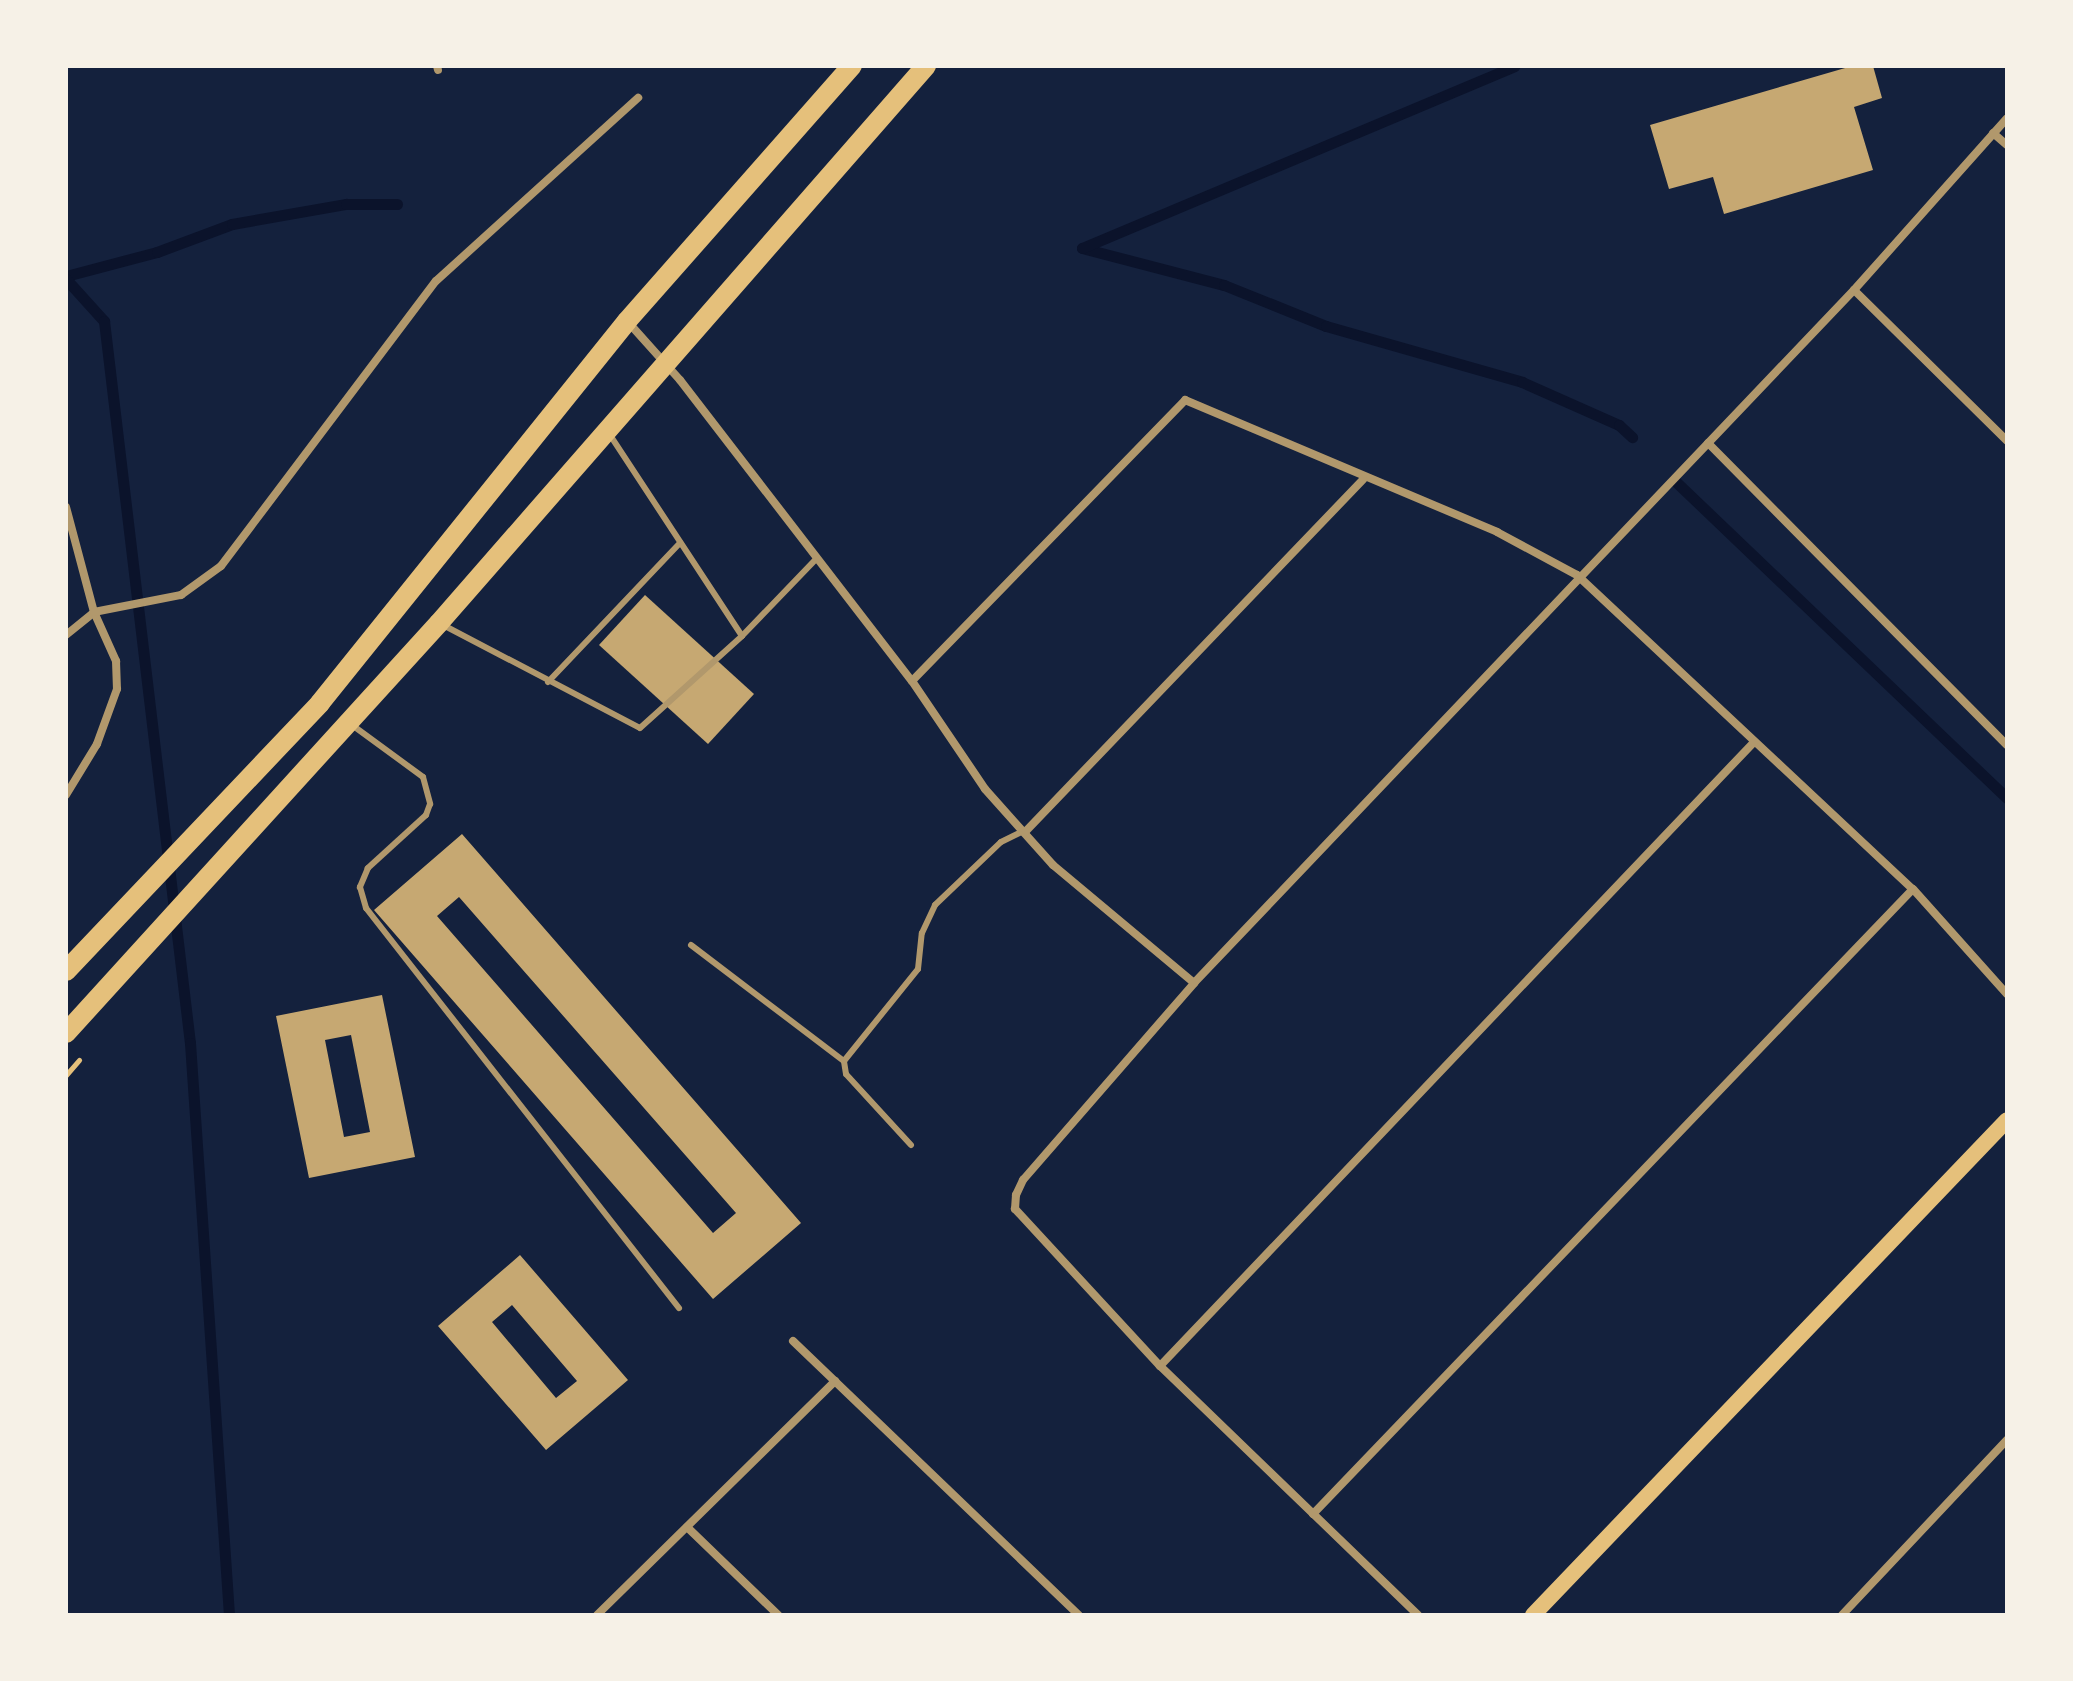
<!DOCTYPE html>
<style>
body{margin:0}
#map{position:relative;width:2073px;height:1681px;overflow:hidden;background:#14213d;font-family:Roboto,sans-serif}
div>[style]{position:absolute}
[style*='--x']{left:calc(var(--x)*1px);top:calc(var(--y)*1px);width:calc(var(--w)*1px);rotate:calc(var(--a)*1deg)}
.stream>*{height:11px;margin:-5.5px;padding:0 5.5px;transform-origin:5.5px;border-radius:5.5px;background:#0b132b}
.building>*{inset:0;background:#c6a872}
.path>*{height:5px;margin:-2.5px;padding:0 2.5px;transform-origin:2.5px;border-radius:2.5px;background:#e5c07b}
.service>*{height:6px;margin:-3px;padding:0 3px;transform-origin:3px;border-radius:3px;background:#b1986c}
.minor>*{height:8px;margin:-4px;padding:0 4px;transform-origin:4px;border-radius:4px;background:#b1986c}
.secondary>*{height:16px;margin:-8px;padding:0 8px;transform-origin:8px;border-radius:8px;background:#e5c07b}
.primary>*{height:20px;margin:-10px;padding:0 10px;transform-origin:10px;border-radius:10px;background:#e5c07b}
span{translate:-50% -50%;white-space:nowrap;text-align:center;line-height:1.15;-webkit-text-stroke:7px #f6f1e7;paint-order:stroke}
.frame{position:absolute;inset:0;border:68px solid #f6f1e7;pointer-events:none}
</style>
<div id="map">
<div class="stream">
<i style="--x:1082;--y:248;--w:147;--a:14.6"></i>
<i style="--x:1224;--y:285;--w:110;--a:21.9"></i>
<i style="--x:1326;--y:326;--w:204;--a:15.9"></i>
<i style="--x:1522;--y:382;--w:106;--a:23.9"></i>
<i style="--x:1619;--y:425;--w:18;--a:43"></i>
<i style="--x:1082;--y:248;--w:469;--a:-22.8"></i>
<i style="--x:66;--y:276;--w:94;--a:-14.8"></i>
<i style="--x:157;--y:252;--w:80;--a:-20.5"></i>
<i style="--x:232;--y:224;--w:116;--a:-10"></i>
<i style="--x:346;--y:204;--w:51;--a:0"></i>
<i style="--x:66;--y:279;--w:57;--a:47.9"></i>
<i style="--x:104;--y:321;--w:727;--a:83.21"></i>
<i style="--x:190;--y:1043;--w:573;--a:86.1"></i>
<i style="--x:1674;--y:480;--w:460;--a:43.7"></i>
</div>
<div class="building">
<i style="clip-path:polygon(1852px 66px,1873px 66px,1882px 98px,1854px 107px,1873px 170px,1724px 214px,1713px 177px,1669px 189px,1650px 125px)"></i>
<i style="clip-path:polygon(645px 595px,754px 694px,708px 744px,599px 645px)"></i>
<i style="clip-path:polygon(evenodd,462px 834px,801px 1223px,713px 1299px,374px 910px,462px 834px,459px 897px,736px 1213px,713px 1233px,437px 916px,459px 897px)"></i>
<i style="clip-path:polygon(evenodd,382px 995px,415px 1157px,309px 1178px,276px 1016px,382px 995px,351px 1035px,370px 1132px,344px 1137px,325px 1040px,351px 1035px)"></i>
<i style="clip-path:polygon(evenodd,520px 1255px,628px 1380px,546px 1450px,438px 1326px,520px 1255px,512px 1305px,577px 1381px,556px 1398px,492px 1322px,512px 1305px)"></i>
</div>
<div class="path">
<i style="--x:66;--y:1075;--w:20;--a:-49"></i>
</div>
<div class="service">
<i style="--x:443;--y:625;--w:222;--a:27.6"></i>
<i style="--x:640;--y:728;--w:137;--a:-42"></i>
<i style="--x:742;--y:636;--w:240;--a:-123.3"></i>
<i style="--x:742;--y:636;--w:107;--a:-46.1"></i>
<i style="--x:548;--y:682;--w:192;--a:-46.5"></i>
<i style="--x:352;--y:725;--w:88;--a:36.2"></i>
<i style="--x:423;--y:777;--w:28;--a:75"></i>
<i style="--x:430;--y:804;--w:12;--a:110"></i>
<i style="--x:426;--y:815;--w:79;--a:137.6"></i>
<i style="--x:368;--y:868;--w:21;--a:113"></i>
<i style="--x:360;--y:887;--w:22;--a:74"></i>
<i style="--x:366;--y:908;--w:508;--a:51.96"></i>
<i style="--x:691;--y:945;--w:192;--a:37.2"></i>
<i style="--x:911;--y:1145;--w:96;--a:-132.5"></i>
<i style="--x:846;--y:1074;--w:13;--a:-99"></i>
<i style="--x:844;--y:1061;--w:118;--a:-51.2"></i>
<i style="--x:918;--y:969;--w:36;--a:-84"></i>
<i style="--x:922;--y:933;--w:31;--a:-65"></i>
<i style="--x:935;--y:905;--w:91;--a:-43.7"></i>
<i style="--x:1001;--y:842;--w:25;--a:-26"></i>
</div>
<div class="minor">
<i style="--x:437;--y:66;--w:4;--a:76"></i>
<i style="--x:1993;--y:133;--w:18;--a:41"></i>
<i style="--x:1854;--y:290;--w:215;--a:44.6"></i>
<i style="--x:628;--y:322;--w:78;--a:48.1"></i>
<i style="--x:680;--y:380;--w:380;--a:52.4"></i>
<i style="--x:912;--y:681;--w:130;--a:55.9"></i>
<i style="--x:985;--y:789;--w:102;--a:48.2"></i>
<i style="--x:1053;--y:865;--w:184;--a:39.9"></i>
<i style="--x:1708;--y:443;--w:425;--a:45.3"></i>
<i style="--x:66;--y:507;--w:109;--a:75.1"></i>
<i style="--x:94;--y:612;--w:54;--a:65.8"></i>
<i style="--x:116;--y:661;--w:28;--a:88"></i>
<i style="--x:117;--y:689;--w:59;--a:110"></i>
<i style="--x:97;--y:744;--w:60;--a:121.3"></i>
<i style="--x:66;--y:635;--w:36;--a:-39"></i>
<i style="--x:94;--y:612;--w:89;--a:-11.1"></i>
<i style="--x:181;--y:595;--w:49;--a:-35.9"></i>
<i style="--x:221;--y:566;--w:357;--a:-53"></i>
<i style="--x:436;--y:281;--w:273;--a:-42.2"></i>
<i style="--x:912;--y:681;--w:392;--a:-45.8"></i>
<i style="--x:1185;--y:400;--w:339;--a:22.9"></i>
<i style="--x:1497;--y:532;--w:91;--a:28.3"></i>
<i style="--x:1577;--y:575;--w:460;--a:43.1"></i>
<i style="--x:1913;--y:889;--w:141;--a:48.2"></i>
<i style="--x:1026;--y:831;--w:487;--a:-46.2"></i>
<i style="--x:793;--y:1341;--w:396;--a:43.8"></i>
<i style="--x:1160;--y:1366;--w:862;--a:-46.41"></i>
<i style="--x:1313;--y:1514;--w:866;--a:-46.17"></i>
<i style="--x:687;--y:1527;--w:127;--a:44"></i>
<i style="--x:597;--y:1615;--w:334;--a:-44.5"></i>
<i style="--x:1418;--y:1615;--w:359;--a:-136"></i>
<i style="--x:1160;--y:1366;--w:214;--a:-132.7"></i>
<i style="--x:1015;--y:1209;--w:14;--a:-86"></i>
<i style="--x:1016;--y:1195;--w:17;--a:-65"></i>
<i style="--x:1023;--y:1180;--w:261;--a:-49"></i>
<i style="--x:1194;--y:983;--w:957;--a:-46.4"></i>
<i style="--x:1854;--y:290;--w:230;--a:-48.3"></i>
<i style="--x:1842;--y:1615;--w:241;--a:-46.7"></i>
</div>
<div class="secondary">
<i style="--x:1533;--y:1615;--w:685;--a:-46.24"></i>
</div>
<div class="primary">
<i style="--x:66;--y:971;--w:369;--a:-46.5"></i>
<i style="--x:320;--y:703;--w:490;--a:-51.2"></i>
<i style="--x:627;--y:321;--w:340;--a:-48.6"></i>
<i style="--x:66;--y:1033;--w:554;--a:-47.71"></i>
<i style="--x:439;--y:623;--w:740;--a:-48.84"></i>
</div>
<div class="frame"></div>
</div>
